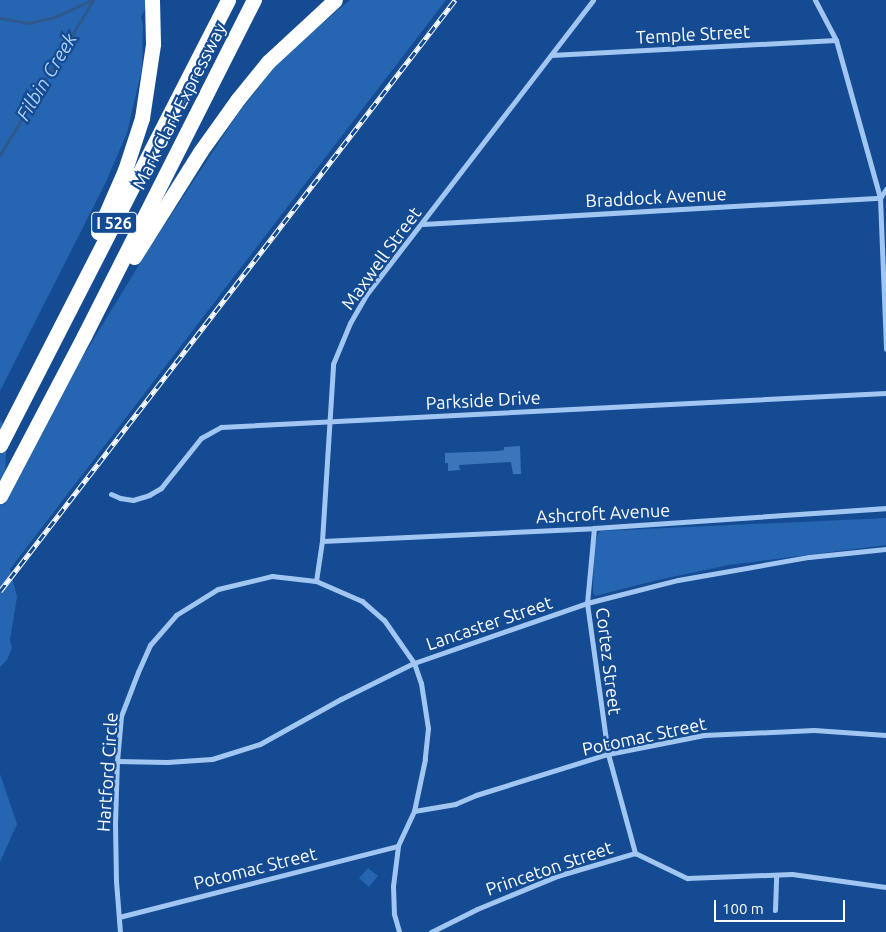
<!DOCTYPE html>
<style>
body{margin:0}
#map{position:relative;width:886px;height:932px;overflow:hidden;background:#144b92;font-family:Ubuntu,sans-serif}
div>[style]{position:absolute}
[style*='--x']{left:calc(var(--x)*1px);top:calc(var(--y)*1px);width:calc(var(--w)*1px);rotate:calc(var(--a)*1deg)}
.green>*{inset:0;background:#2665b1}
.stream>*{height:2.5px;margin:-1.25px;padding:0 1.25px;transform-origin:1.25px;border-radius:1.25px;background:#2f598c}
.building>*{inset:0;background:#3d75ba}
.minor>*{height:5px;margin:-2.5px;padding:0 2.5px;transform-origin:2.5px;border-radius:2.5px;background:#a1c6f1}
.motorway>*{height:15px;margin:-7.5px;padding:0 7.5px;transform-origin:7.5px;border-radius:7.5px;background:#fff}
.rail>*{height:4.5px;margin-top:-2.25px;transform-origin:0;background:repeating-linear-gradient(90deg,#144b92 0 8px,#fff 0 16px);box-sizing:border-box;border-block:1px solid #fff}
span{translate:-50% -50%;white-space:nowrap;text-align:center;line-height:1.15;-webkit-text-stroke:4.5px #144b92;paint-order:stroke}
.shield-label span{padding:1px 4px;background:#144b92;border:1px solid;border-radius:4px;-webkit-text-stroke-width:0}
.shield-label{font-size:16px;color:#fff;font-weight:700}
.street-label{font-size:18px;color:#fff}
.water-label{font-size:19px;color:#add0f8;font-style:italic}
.scale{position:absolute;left:714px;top:900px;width:131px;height:22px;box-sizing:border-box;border:2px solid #fff;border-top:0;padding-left:6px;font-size:15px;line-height:18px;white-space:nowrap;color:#fff;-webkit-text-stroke:4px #144b92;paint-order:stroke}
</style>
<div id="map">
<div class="green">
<i style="clip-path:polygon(0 0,150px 0,141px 17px,143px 26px,142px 68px,127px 133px,105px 184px,0 391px)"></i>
<i style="clip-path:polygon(350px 0,446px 0,10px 569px,17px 597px,10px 640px,12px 648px,7px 660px,0 667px,0 420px,7px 428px,4px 506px,79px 363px,148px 250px,237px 115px,284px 55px)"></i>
<i style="clip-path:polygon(886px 518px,886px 545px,729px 565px,658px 580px,595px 596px,593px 593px,594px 545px,599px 532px,601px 531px)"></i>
<i style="clip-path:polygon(0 774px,17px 824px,0 862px)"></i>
<i style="clip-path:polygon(368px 868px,378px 876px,369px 887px,359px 878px)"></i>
</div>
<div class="stream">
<i style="--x:0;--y:18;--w:29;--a:10"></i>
<i style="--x:29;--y:23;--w:27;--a:-13"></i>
<i style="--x:55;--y:17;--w:41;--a:-24.7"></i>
<i style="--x:0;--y:155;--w:181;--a:-59"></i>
</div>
<div class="building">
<i style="clip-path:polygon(520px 446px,521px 474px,513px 474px,511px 462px,459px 465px,460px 470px,448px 471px,448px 463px,445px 463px,445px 453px,498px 451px,504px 450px,504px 447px)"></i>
</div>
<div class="minor">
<i style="--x:815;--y:0;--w:45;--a:62.3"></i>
<i style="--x:836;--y:40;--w:164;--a:74.4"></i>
<i style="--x:880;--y:198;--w:151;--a:87.7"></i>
<i style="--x:551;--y:55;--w:285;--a:-3"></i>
<i style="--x:423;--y:224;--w:458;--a:-3.3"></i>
<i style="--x:880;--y:198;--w:11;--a:-56"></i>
<i style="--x:111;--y:494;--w:10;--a:24"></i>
<i style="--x:120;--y:498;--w:13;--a:9"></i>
<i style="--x:133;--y:500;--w:17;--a:-17"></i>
<i style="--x:149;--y:495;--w:14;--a:-30"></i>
<i style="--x:161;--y:488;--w:64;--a:-51.3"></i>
<i style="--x:201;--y:438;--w:23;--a:-29"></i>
<i style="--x:221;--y:427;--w:666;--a:-2.93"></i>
<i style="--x:594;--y:528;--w:75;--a:95.3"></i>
<i style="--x:587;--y:603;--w:152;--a:82.1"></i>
<i style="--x:608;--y:754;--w:103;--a:74.7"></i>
<i style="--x:322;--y:541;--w:272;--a:-2.7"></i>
<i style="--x:594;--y:528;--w:293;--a:-3.9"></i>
<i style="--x:316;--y:581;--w:40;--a:-81.5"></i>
<i style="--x:322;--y:541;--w:177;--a:-86.4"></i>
<i style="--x:333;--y:364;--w:44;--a:-67.5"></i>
<i style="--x:350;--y:323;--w:32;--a:-60"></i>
<i style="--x:366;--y:295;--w:372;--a:-52.4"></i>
<i style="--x:117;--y:761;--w:50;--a:1.1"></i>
<i style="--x:167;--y:762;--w:45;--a:-3.8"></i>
<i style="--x:212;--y:759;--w:50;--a:-17.4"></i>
<i style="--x:260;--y:744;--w:93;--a:-29.1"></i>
<i style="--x:341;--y:699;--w:81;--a:-26.3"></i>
<i style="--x:414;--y:663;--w:183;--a:-19.1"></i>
<i style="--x:587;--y:603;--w:94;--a:-14.2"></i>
<i style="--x:678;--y:580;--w:133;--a:-10"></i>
<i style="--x:809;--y:557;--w:77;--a:-5.9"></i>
<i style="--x:414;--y:811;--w:42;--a:-9.7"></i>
<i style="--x:455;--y:804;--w:23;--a:-23"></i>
<i style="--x:476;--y:795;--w:138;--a:-17.3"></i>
<i style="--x:608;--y:754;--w:98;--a:-11.2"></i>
<i style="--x:704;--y:735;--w:110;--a:-2.6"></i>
<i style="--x:814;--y:730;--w:72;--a:4"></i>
<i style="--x:775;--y:910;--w:35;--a:-88"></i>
<i style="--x:119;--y:917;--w:288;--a:-14.3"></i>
<i style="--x:120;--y:932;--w:51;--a:-94.5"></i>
<i style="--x:116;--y:881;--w:58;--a:-91"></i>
<i style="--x:115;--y:823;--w:62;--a:-88.2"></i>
<i style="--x:117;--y:761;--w:45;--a:-84.9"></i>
<i style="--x:121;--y:716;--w:47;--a:-68.9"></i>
<i style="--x:138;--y:672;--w:30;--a:-66"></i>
<i style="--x:150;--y:645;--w:40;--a:-49"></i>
<i style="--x:176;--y:615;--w:49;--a:-31.8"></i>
<i style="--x:218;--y:589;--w:56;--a:-13.5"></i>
<i style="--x:272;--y:576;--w:44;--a:6.5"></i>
<i style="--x:316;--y:581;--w:50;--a:23.5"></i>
<i style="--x:362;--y:601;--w:29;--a:41"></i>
<i style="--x:384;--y:620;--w:52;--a:55.1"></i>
<i style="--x:414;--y:663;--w:21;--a:71"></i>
<i style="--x:421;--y:683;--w:46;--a:81.2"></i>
<i style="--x:428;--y:728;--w:31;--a:96"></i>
<i style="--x:425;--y:759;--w:53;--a:101.9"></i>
<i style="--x:414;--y:811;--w:38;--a:115"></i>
<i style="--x:398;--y:846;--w:40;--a:97.1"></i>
<i style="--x:393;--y:886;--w:28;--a:88"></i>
<i style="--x:394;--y:914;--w:19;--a:74"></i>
<i style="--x:431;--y:932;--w:51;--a:-26.6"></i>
<i style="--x:477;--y:909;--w:87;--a:-22.4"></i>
<i style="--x:557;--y:876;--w:81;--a:-16.4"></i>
<i style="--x:635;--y:853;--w:58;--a:25.7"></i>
<i style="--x:687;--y:878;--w:105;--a:-2.2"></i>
<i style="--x:792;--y:874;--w:95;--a:7.9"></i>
</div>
<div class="motorway">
<i style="--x:98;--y:232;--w:68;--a:-66.5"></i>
<i style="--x:125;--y:170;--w:55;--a:-71.9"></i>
<i style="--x:142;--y:118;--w:75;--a:-81.5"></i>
<i style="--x:153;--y:44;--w:44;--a:-91.3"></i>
<i style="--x:134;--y:257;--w:124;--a:-57.8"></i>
<i style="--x:200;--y:152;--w:65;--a:-54.4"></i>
<i style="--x:238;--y:99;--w:48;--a:-51"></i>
<i style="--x:268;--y:62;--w:91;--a:-42.8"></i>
<i style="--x:0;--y:445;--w:500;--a:-62.87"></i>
<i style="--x:0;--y:496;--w:181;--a:-62.3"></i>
<i style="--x:84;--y:336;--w:377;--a:-63.2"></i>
</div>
<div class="rail">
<i style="--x:0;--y:591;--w:746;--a:-52.41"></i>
</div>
<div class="shield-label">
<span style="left:114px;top:223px">I 526</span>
</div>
<div class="street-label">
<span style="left:693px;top:34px;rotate:-3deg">Temple Street</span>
<span style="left:179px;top:106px;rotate:-63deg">Mark Clark Expressway</span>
<span style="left:656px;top:197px;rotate:-3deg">Braddock Avenue</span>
<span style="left:381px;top:258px;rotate:-54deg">Maxwell Street</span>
<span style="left:483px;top:400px;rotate:-3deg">Parkside Drive</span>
<span style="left:603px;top:513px;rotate:-3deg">Ashcroft Avenue</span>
<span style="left:489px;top:623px;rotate:-19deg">Lancaster Street</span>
<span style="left:609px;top:661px;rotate:83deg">Cortez Street</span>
<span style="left:644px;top:736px;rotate:-12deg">Potomac Street</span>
<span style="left:107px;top:772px;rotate:-86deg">Hartford Circle</span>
<span style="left:255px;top:868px;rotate:-14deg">Potomac Street</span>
<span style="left:549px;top:868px;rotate:-19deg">Princeton Street</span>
</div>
<div class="water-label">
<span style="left:47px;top:77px;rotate:-59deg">Filbin Creek</span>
</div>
<div class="scale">100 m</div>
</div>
